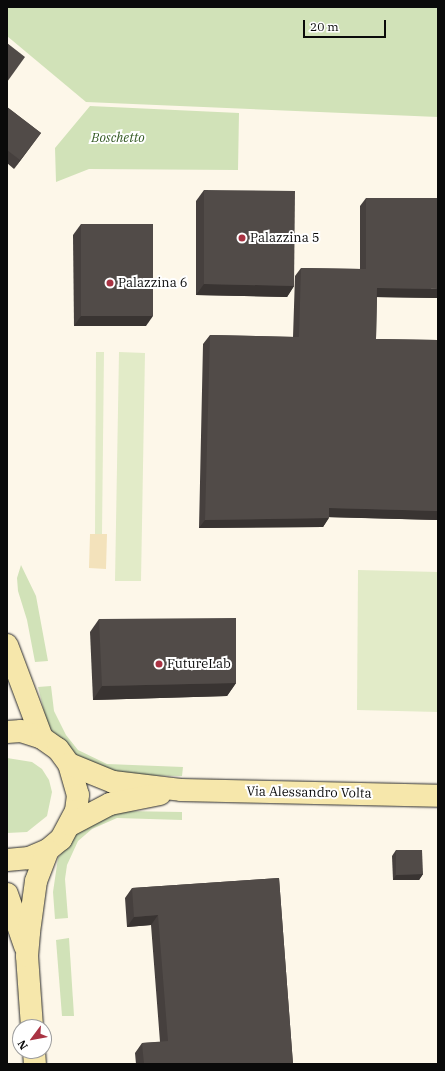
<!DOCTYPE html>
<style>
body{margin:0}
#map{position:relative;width:445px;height:1071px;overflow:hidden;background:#fdf7e9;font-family:"IBM Plex Serif",serif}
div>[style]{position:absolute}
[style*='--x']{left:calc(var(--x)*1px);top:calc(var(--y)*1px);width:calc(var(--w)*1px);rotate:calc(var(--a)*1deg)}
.green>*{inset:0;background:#d1e2b8}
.sand>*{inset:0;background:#f3e2bb}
.pitch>*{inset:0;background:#e2ebc8}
.roads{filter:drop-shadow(0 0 1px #2c2c2c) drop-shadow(0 0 1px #2c2c2c)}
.secondary>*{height:22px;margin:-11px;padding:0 11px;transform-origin:11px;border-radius:11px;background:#f6e7ab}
.wall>*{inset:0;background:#46403e}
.shaded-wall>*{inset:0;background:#393432}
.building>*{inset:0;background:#514b48}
.dots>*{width:11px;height:11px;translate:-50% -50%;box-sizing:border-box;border:2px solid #fff;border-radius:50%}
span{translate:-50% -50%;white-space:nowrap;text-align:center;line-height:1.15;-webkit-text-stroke:4px #fff;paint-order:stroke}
.park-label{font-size:13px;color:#335923;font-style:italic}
.poi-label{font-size:13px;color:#0a0a0a}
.left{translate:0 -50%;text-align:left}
.street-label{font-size:13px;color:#0a0a0a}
.frame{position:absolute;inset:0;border:8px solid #0a0a0a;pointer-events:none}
.north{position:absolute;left:12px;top:1019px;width:40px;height:40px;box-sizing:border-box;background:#fff;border:1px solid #9d9d9d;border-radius:50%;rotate:238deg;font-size:11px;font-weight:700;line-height:16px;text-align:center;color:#0a0a0a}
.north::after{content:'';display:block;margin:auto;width:14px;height:18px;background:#a93343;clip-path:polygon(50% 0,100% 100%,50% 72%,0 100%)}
.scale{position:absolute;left:303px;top:20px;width:83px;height:18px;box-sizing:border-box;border:2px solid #0a0a0a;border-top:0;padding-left:5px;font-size:12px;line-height:14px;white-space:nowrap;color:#0a0a0a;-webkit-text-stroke:3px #fff;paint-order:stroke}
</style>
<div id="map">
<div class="green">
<i style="clip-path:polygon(7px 7px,438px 7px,438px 117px,86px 102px,7px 36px)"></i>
<i style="clip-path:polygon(90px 106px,239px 113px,238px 170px,89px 169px,56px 182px,55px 148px)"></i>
<i style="clip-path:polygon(21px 565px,36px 596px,48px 661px,35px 662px,27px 620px,18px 591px,17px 578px)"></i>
<i style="clip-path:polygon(51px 686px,54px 711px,66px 735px,78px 750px,107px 764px,183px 767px,182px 776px,121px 775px,89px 767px,55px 736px,47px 723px,38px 687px)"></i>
<i style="clip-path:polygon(7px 758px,32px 762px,42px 769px,49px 780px,52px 792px,47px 816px,27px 832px,7px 833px)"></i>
<i style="clip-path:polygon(123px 811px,182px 812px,182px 820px,117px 818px,92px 829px,78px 841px,67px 865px,65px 879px,68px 918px,55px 919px,53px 892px,58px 858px,74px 835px,87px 824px)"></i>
<i style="clip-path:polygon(69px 938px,74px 1016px,62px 1016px,56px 940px)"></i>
</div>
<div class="sand">
<i style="clip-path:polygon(90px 534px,107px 534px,106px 569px,89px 568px)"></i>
</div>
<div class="pitch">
<i style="clip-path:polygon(96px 352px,104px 352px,102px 534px,95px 534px)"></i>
<i style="clip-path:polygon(119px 352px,145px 353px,141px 581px,115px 581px)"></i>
<i style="clip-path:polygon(358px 570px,438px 572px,438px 712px,357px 710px)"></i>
</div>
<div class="roads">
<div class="secondary">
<i style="--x:7;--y:645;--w:99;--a:69.4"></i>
<i style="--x:7;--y:732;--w:14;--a:-4"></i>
<i style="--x:21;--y:731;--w:22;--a:18"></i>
<i style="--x:42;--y:738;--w:19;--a:35"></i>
<i style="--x:58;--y:749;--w:19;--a:54"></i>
<i style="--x:69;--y:764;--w:32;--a:74"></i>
<i style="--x:78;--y:795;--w:16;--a:97"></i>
<i style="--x:76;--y:811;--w:32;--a:118"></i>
<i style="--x:61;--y:839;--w:17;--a:140"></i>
<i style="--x:48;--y:850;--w:21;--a:157"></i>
<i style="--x:29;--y:858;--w:22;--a:175"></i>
<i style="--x:69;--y:764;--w:48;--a:22.2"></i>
<i style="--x:113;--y:782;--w:68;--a:6.7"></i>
<i style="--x:181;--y:790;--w:257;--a:1.3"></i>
<i style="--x:70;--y:825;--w:45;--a:-27.7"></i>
<i style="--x:110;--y:804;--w:51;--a:-11.3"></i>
<i style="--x:7;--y:894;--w:55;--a:70.9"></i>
<i style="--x:32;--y:1027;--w:71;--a:-94"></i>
<i style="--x:27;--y:956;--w:24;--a:-85"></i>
<i style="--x:29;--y:932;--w:51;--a:-82.2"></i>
<i style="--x:36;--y:881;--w:33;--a:-69"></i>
<i style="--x:34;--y:1051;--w:13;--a:86"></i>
</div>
</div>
<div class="wall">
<i style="clip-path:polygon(7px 107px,41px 133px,14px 169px,7px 163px)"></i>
<i style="clip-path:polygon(204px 190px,294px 286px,287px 297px,196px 295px,196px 201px)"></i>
<i style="clip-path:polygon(366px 198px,438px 298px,377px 297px,376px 339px,438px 340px,438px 520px,329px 517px,323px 527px,199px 528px,203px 344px,210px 335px,293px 337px,295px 276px,301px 268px,360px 269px,360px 206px)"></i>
<i style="clip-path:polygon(81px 224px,146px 326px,74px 326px,73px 235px)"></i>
<i style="clip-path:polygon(99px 619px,236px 683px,227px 696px,93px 700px,90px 632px)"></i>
<i style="clip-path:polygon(396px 850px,423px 874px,419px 880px,393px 880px,392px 856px)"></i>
<i style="clip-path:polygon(279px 878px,293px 1064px,136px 1064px,135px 1053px,142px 1043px,160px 1042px,151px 925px,127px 927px,125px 898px,132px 888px)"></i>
</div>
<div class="shaded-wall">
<i style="clip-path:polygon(41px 133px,14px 169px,20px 160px)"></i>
<i style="clip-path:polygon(204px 284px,294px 286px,287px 297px,196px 295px)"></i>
<i style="clip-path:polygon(377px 288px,438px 289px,438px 298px,371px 297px)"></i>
<i style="clip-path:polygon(81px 316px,153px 316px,146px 326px,74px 326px)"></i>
<i style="clip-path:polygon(329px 508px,438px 511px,438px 520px,323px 517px)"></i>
<i style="clip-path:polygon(329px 518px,323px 527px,199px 528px,205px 520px)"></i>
<i style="clip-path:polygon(236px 683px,227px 696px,93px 700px,102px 686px)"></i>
<i style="clip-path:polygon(423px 874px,419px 880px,393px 880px,396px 875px)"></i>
<i style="clip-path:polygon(158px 915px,151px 925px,127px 927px,134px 917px)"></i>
</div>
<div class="building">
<i style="clip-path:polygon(7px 43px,25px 57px,7px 82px)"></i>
<i style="clip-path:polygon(7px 107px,41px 133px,20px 160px,7px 150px)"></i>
<i style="clip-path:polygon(204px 190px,295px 191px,294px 286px,204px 284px)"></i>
<i style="clip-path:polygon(366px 198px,438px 198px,438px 289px,377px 288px,376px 339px,438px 340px,438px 511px,329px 508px,329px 518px,205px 520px,210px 335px,299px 337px,301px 268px,366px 269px)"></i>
<i style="clip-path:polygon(81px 224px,153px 224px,153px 316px,81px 316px)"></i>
<i style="clip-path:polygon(236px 618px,236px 683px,102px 686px,99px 619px)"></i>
<i style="clip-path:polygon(396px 850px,422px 850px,423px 874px,396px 875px)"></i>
<i style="clip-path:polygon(279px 878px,293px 1064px,144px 1064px,142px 1043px,168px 1041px,158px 915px,134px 917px,132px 888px)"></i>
</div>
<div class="dots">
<i style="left:242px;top:238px;background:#a93343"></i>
<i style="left:110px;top:283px;background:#a93343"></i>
<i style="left:159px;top:664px;background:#a93343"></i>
</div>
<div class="park-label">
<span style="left:118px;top:138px">Boschetto</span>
</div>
<div class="poi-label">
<span class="left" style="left:250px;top:238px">Palazzina 5</span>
<span class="left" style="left:118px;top:283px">Palazzina 6</span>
<span class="left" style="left:167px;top:664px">FutureLab</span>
</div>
<div class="street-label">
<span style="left:309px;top:793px;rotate:1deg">Via Alessandro Volta</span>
</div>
<div class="frame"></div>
<div class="north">N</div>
<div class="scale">20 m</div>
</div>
